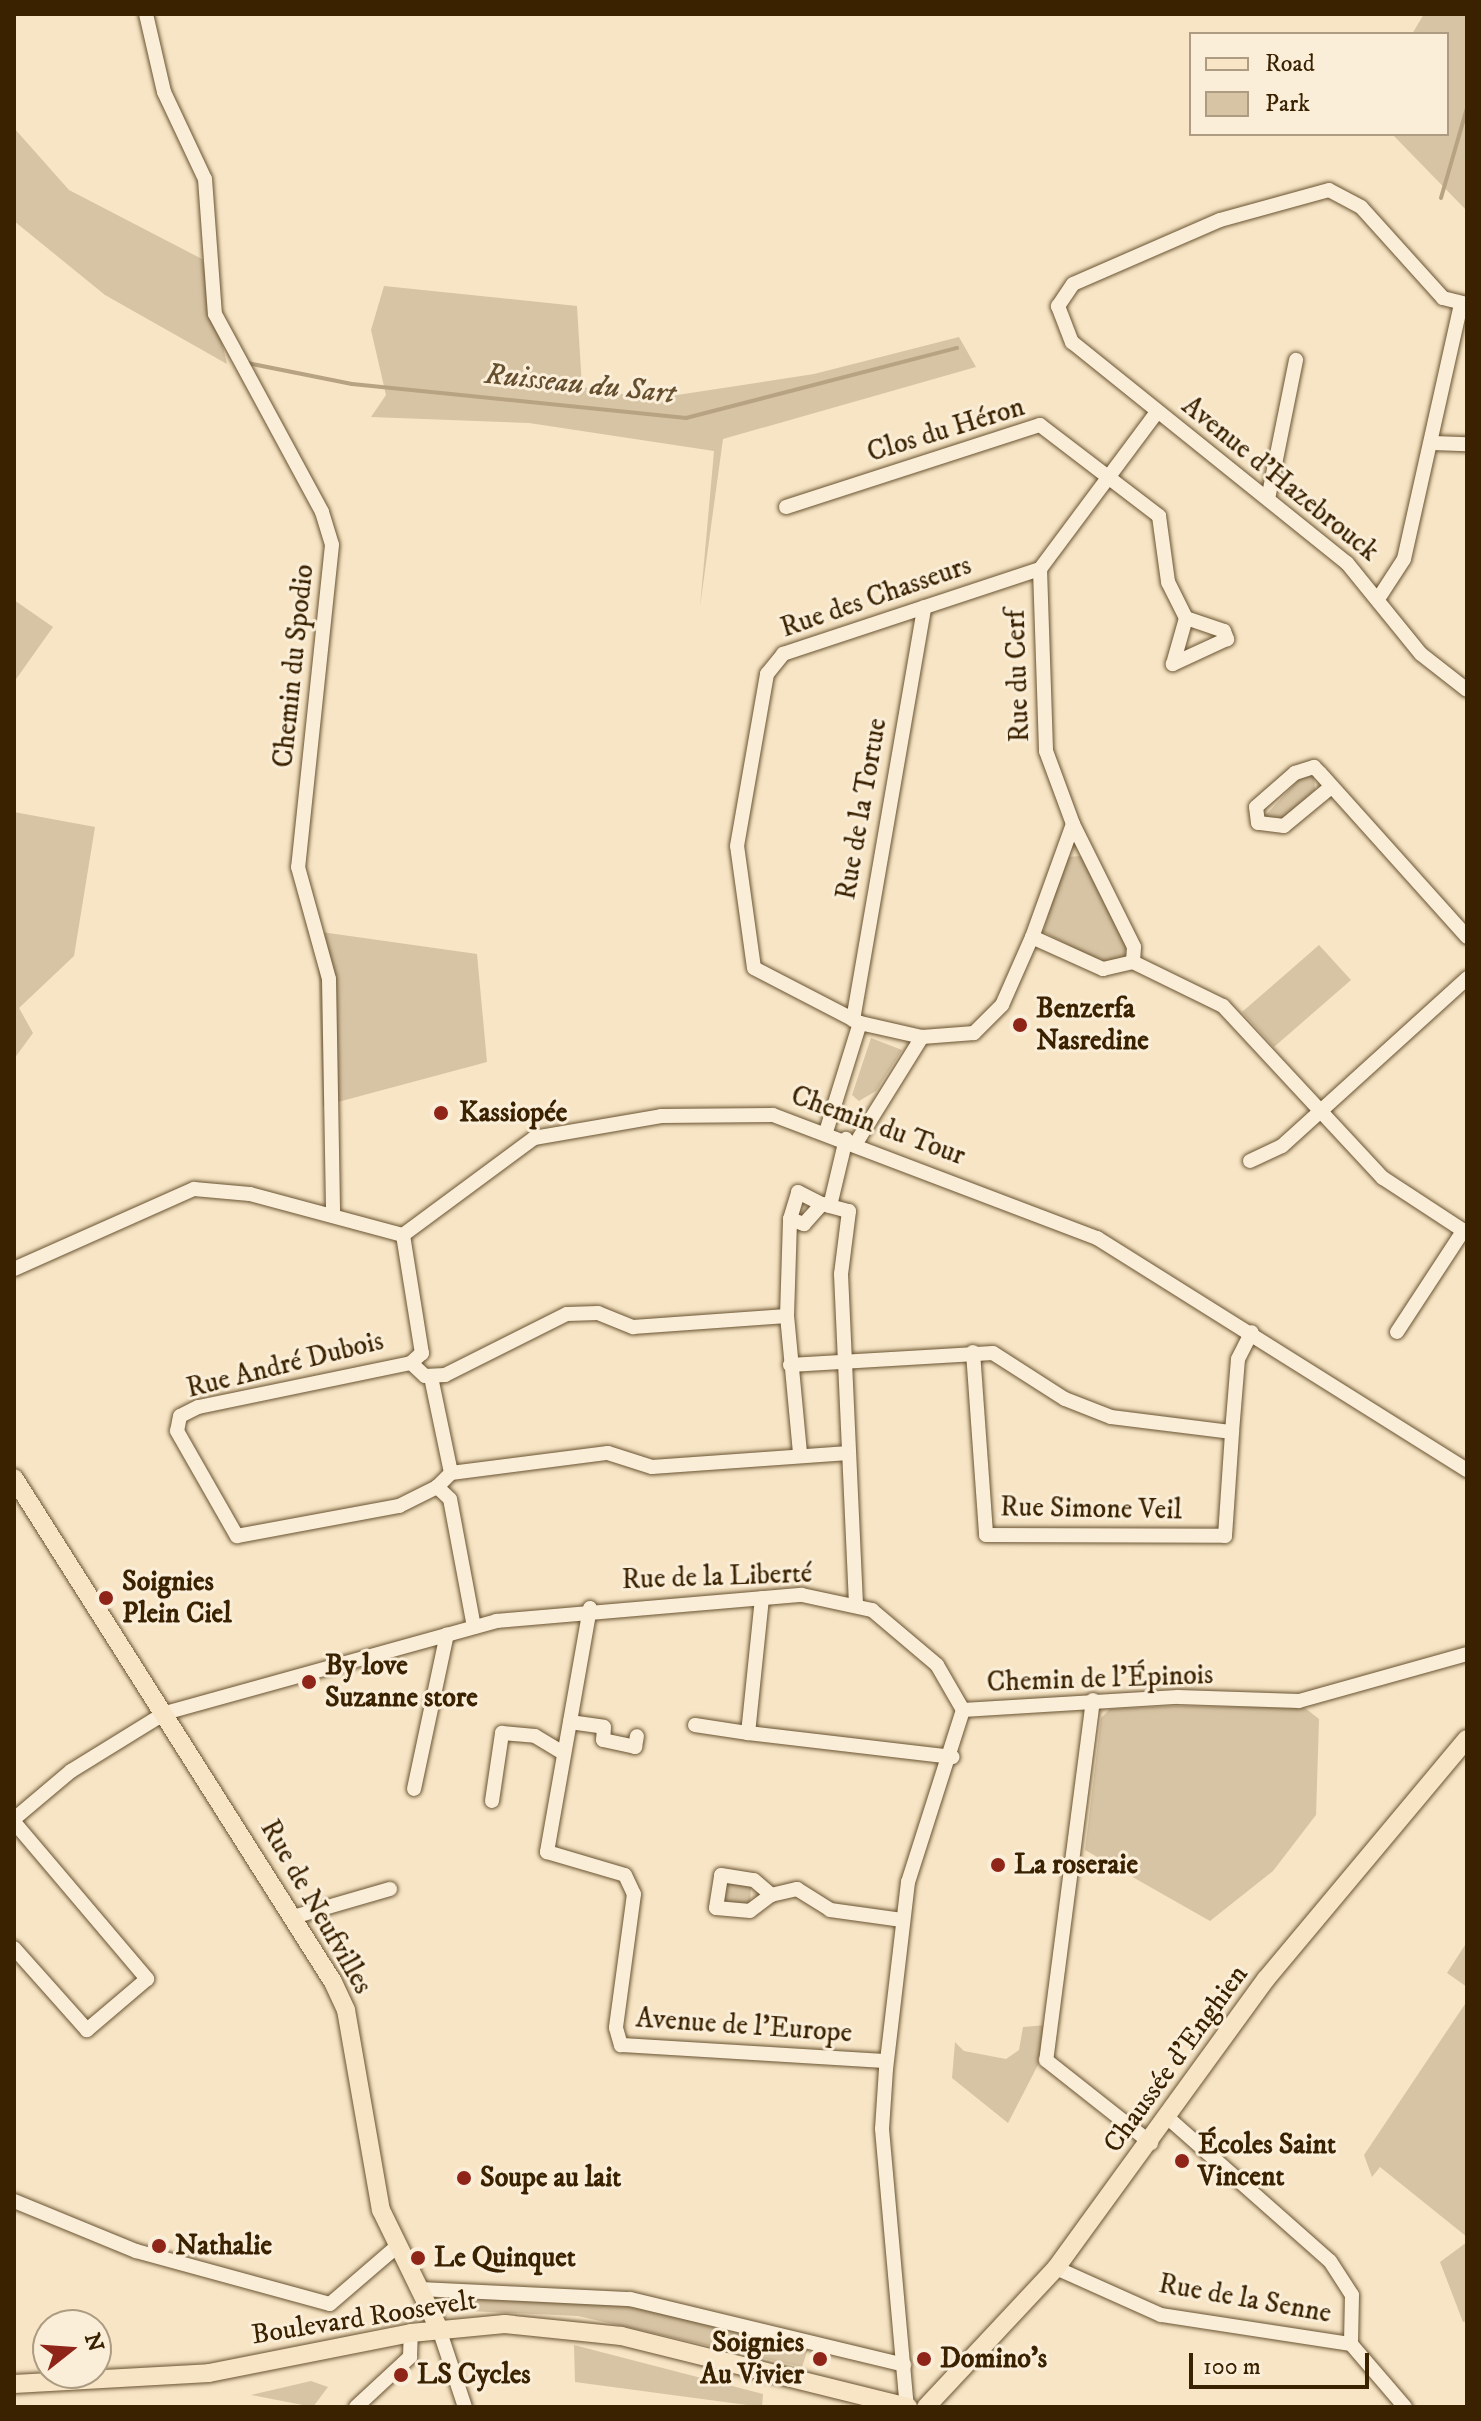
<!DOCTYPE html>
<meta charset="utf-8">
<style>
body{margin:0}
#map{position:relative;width:1481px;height:2421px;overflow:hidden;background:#f7e5c5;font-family:"IM FELL DW Pica",serif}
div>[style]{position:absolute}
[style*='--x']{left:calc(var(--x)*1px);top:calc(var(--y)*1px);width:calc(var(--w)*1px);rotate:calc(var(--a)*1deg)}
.green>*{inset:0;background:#d7c4a4}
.stream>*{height:4px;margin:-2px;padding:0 2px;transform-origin:2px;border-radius:2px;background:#b7a382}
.roads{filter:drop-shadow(0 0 2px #695331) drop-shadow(0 0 2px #695331)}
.minor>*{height:14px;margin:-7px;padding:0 7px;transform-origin:7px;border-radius:7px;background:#faeed9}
.major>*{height:18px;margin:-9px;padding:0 9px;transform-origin:9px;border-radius:9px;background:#f7e5c5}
.dots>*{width:22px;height:22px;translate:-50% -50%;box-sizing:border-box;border:4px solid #faeed9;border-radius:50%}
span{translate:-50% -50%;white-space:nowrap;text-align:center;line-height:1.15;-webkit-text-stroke:6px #faeed9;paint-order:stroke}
.street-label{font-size:28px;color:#3a2200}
.poi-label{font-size:28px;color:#3a2200;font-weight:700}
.left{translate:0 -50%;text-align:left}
.right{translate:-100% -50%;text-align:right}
.water-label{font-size:30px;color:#664f2e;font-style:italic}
.frame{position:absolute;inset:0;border:16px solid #3a2200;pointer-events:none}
.legend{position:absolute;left:1189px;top:32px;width:260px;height:104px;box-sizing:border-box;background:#faeed9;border:2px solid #ad9c82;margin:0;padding:10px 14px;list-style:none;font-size:24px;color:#3a2200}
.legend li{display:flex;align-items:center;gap:16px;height:40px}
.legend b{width:40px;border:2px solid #ad9c82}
.north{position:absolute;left:32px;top:2309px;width:80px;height:80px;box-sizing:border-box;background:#faeed9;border:2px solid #ad9c82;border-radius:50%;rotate:73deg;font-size:22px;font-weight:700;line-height:32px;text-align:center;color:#3a2200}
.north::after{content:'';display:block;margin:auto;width:28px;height:36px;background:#8f2418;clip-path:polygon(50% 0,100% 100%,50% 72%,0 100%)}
.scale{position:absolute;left:1189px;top:2353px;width:180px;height:36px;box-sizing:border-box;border:4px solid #3a2200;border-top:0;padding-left:10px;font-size:24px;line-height:28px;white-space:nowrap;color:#3a2200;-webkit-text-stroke:6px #faeed9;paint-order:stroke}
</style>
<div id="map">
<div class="green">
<i style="clip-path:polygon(1424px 14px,1467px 14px,1467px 211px,1392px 134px,1447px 134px,1447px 34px,1412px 34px)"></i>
<i style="clip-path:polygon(14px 128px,69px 190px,202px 259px,227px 364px,105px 295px,14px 221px)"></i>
<i style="clip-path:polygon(384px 286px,577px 306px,582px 387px,651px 399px,814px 374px,959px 337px,976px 367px,723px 439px,700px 607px,714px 451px,529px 423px,371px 417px,386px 395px,371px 330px)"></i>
<i style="clip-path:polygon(14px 600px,53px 627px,14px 682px)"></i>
<i style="clip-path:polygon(1302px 776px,1314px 776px,1315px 790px,1279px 822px,1264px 817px)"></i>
<i style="clip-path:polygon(14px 812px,95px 827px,74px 956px,19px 1008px,33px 1033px,14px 1059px)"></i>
<i style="clip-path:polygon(1083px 856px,1126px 944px,1125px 958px,1110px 966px,1043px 932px,1066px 857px)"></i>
<i style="clip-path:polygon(307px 930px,477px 954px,487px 1062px,323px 1106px,318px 956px)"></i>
<i style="clip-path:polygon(1319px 945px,1351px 980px,1274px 1047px,1242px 1012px)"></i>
<i style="clip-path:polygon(871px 1038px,902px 1050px,876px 1091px,859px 1101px,852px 1095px)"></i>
<i style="clip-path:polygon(1174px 1706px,1305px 1708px,1319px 1719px,1316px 1815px,1273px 1871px,1210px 1921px,1085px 1850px,1101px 1718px,1110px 1709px)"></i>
<i style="clip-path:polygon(725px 1879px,751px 1884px,750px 1906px,722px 1903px)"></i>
<i style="clip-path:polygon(1467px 1942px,1467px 1987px,1447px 1973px)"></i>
<i style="clip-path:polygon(1467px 2001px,1467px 2237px,1380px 2167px,1372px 2177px,1364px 2155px)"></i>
<i style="clip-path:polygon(1046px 2025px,1040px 2061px,1008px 2123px,952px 2078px,955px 2042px,964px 2051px,1006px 2059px,1019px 2050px,1023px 2027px)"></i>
<i style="clip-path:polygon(1467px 2242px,1467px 2321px,1463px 2322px,1440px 2262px)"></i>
<i style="clip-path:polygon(465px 2298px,620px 2302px,809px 2346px,802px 2367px,578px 2316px,468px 2311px)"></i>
<i style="clip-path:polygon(574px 2345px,763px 2394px,762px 2407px,575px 2382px)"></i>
<i style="clip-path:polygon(311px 2381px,328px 2387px,313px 2407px,251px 2395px)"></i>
</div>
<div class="stream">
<i style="--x:1441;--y:198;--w:94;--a:-73.9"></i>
<i style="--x:247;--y:363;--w:107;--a:11.3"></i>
<i style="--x:352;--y:384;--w:336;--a:5.8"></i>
<i style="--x:686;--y:418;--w:280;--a:-14.5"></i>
</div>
<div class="roads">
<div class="minor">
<i style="--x:146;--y:14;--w:80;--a:77"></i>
<i style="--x:164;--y:92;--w:96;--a:64.8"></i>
<i style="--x:205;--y:179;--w:135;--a:85.8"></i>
<i style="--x:215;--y:314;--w:225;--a:61.6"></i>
<i style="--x:322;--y:512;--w:34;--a:73"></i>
<i style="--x:332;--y:545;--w:324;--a:96"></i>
<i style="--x:298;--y:867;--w:116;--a:74.5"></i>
<i style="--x:329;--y:979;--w:236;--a:89"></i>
<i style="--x:1467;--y:304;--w:25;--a:-166"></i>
<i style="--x:1443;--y:298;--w:122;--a:-132"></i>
<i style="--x:1361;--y:207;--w:36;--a:-152"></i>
<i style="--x:1329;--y:190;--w:113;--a:164.6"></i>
<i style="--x:1220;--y:220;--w:160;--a:156.5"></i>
<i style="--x:1073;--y:284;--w:27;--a:124"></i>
<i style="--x:1058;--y:306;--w:39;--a:69"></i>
<i style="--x:1072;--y:342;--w:353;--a:38.8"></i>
<i style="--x:1347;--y:563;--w:117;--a:50.9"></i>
<i style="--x:1421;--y:654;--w:58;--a:38"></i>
<i style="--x:1433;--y:443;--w:34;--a:2"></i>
<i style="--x:1268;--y:499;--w:142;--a:-78.6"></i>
<i style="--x:786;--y:507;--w:267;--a:-17.9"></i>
<i style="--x:1040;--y:425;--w:150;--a:37.4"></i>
<i style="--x:1159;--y:516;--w:67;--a:82.2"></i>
<i style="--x:1168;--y:582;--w:40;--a:63.4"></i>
<i style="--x:1186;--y:618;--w:40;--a:18.9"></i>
<i style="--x:1224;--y:631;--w:9;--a:69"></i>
<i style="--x:1227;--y:639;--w:60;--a:155.2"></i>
<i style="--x:1173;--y:664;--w:48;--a:-74.2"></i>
<i style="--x:1040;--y:569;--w:182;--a:88.1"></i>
<i style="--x:1046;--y:751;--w:78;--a:69.7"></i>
<i style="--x:1073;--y:824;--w:137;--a:63.6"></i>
<i style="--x:1134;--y:947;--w:15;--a:94"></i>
<i style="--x:1380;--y:596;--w:44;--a:-57"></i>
<i style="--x:1404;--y:559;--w:260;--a:-77.4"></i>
<i style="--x:1331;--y:787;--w:61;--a:140.3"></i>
<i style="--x:1284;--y:826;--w:26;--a:-173"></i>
<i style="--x:1258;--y:823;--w:16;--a:-97"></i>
<i style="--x:1256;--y:807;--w:52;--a:-41.1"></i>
<i style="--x:1295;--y:773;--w:20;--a:-18"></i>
<i style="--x:1314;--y:767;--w:8;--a:45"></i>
<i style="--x:1320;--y:773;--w:220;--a:48.1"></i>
<i style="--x:1073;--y:824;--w:120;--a:109.9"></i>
<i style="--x:1032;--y:937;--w:78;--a:24.3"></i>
<i style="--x:1103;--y:969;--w:31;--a:-13"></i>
<i style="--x:1032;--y:937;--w:74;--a:113.8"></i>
<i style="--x:1002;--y:1005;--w:40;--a:135"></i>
<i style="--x:974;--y:1033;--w:52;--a:175.6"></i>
<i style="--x:922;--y:1037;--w:64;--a:-167.3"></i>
<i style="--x:860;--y:1023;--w:119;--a:-152.6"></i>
<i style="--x:754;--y:968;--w:123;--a:-97.9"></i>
<i style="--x:737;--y:846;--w:175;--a:-80.1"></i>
<i style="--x:767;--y:674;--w:26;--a:-51"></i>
<i style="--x:783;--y:654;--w:271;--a:-18.3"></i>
<i style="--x:1040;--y:569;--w:196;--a:-53.3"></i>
<i style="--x:1133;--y:962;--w:100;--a:26.1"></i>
<i style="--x:1223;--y:1006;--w:235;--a:47.1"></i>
<i style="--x:1383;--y:1178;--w:100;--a:33.2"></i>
<i style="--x:853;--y:1020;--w:419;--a:-80.2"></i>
<i style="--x:826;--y:1132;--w:114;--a:-72.7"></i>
<i style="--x:856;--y:1143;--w:125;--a:-58.1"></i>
<i style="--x:1250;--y:1161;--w:35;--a:-25"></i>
<i style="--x:1282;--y:1146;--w:250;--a:-42.2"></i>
<i style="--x:830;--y:1206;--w:69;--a:-76.6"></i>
<i style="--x:790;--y:1219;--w:28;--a:-73"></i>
<i style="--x:798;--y:1192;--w:27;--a:27"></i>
<i style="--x:403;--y:1235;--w:120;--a:80.9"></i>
<i style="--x:422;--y:1353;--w:15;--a:138"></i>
<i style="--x:14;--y:1269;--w:197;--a:-24"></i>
<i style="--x:194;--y:1189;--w:56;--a:5.1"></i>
<i style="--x:250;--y:1194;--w:158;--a:15"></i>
<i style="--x:403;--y:1235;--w:163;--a:-36.5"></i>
<i style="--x:534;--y:1138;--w:129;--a:-9.8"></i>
<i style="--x:661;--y:1116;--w:112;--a:-0.5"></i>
<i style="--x:773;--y:1115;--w:347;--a:20.8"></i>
<i style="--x:1097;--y:1238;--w:437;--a:32.1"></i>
<i style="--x:1397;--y:1332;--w:121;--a:-56.8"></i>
<i style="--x:973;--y:1352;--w:183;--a:85.9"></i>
<i style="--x:986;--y:1535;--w:239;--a:0.2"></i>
<i style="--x:1225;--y:1536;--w:104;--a:-86.1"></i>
<i style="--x:411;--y:1363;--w:217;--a:168.3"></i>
<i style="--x:198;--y:1407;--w:20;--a:153"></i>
<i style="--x:180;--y:1416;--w:15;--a:101"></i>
<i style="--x:177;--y:1431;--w:121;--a:60.3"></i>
<i style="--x:237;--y:1536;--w:165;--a:-10.5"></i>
<i style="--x:399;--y:1506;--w:42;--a:-26.6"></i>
<i style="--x:411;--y:1363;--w:19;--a:43"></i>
<i style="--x:425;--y:1376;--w:20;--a:-3"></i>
<i style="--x:445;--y:1375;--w:136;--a:-26.6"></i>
<i style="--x:567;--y:1314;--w:31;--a:-2"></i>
<i style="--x:598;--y:1313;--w:38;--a:22"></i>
<i style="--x:633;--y:1327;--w:154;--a:-4.1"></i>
<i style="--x:790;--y:1365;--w:203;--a:-3.4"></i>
<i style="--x:993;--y:1353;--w:85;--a:32.6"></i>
<i style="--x:1065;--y:1399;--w:49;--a:21.4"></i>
<i style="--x:1111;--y:1417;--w:122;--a:7.1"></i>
<i style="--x:1232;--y:1432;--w:73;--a:-85.3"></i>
<i style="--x:1238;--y:1359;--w:30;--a:-63"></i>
<i style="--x:431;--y:1377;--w:98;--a:78.2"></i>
<i style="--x:800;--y:1453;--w:138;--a:-95.4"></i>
<i style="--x:787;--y:1316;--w:97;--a:-88.2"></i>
<i style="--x:790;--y:1219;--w:15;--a:20"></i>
<i style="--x:804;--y:1224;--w:27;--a:-48"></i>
<i style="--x:822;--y:1204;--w:28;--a:15"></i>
<i style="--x:849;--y:1211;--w:64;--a:97.2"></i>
<i style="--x:841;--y:1274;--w:332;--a:87.4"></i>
<i style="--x:762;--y:1598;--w:136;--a:95.9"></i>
<i style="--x:748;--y:1733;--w:206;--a:6.7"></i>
<i style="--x:590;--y:1608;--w:248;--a:100"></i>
<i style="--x:547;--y:1852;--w:81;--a:16.4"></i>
<i style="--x:625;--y:1875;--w:21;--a:65"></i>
<i style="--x:634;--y:1894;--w:135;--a:97.7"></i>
<i style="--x:616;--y:2028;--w:18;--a:74"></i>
<i style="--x:621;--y:2045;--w:265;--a:3.5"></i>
<i style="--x:474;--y:1627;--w:130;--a:-100.6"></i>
<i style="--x:450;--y:1499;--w:18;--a:-137"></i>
<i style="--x:437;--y:1487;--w:20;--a:-45"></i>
<i style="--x:451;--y:1473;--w:158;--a:-7.3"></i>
<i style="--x:608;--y:1453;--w:46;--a:17.7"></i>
<i style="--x:652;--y:1467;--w:197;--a:-4.1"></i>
<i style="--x:1093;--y:1700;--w:363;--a:97.4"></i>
<i style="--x:1046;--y:2060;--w:134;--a:38.3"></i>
<i style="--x:963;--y:1710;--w:215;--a:-3.5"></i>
<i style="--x:1178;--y:1697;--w:121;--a:1.9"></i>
<i style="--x:1299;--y:1701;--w:174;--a:-15.6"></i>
<i style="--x:570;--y:1722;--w:34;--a:8"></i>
<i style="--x:604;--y:1727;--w:13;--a:94"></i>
<i style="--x:603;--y:1740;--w:33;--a:12"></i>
<i style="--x:635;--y:1747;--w:11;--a:-80"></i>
<i style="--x:695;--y:1725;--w:54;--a:8.6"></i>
<i style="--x:414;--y:1789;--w:158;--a:-78"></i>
<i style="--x:492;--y:1801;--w:69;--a:-81.6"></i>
<i style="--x:502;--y:1733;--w:33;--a:5"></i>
<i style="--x:535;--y:1736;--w:31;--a:31"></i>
<i style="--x:14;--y:1819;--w:75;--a:-40.1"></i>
<i style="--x:71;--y:1771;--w:110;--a:-31.7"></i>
<i style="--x:165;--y:1713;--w:344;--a:-15.5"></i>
<i style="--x:496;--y:1621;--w:307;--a:-4.9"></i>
<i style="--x:802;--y:1595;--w:72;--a:12.1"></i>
<i style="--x:872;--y:1610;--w:85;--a:40.2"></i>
<i style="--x:937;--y:1665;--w:52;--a:60"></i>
<i style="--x:963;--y:1710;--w:181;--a:107.7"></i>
<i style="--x:908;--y:1882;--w:188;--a:96.7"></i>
<i style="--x:886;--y:2069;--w:60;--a:93.8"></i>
<i style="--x:882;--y:2129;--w:279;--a:84.9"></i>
<i style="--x:14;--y:1822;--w:206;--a:49.7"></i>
<i style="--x:147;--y:1979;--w:79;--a:139.6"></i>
<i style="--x:87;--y:2030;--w:110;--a:-131.7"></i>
<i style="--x:771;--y:1895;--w:26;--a:143"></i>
<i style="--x:750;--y:1911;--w:34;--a:-175"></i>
<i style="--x:716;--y:1908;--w:33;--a:-81"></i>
<i style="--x:721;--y:1875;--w:33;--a:9"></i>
<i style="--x:754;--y:1880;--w:23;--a:41"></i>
<i style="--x:771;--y:1895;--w:27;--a:-13"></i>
<i style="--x:797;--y:1889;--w:39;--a:32"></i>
<i style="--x:830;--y:1910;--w:73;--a:7.9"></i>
<i style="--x:293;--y:1917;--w:101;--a:-16.1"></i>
<i style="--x:1167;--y:2117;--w:217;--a:41.5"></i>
<i style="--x:1330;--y:2261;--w:40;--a:57.1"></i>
<i style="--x:1352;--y:2295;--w:49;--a:91.2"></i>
<i style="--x:14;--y:2201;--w:132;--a:22.3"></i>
<i style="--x:136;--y:2251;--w:201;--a:15.3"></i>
<i style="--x:330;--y:2304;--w:86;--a:-40.7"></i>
<i style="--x:1056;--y:2268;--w:115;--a:24.1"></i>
<i style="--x:1161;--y:2315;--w:192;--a:8.7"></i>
<i style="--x:1351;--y:2344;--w:83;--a:49.4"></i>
<i style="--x:422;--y:2289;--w:208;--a:2.8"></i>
<i style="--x:630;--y:2299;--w:282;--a:13.5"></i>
<i style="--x:439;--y:2329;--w:82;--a:71.6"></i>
<i style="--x:356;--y:2407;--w:74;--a:-42.8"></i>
<i style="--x:410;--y:2357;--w:24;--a:-88"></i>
</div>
<div class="major">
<i style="--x:14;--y:1478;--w:596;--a:57.67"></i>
<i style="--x:333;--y:1982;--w:31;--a:65"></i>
<i style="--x:346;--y:2010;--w:203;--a:80.1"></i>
<i style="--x:381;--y:2210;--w:132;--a:64"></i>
<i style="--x:14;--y:2384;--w:195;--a:-3.2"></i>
<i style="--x:209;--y:2373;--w:206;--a:-11.2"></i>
<i style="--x:411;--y:2333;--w:94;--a:-5.5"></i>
<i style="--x:505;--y:2324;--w:117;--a:5.9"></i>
<i style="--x:621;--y:2336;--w:296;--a:13.9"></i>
<i style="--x:926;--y:2407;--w:190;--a:-46.9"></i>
<i style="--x:1056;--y:2268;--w:357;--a:-54"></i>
<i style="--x:1266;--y:1979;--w:313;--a:-50.1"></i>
</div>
</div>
<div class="dots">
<i style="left:1020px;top:1025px;background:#8f2418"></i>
<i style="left:441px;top:1113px;background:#8f2418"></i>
<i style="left:106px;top:1598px;background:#8f2418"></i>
<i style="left:309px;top:1682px;background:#8f2418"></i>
<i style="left:998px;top:1865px;background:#8f2418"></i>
<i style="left:1182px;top:2161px;background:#8f2418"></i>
<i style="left:464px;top:2178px;background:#8f2418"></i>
<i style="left:159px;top:2246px;background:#8f2418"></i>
<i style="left:418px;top:2258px;background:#8f2418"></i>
<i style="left:820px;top:2359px;background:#8f2418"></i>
<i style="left:924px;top:2359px;background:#8f2418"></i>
<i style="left:401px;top:2375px;background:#8f2418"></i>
</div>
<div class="street-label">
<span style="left:946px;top:430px;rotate:-17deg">Clos du Héron</span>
<span style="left:1280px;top:479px;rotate:39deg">Avenue d'Hazebrouck</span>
<span style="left:876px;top:597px;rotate:-19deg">Rue des Chasseurs</span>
<span style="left:294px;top:666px;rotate:-84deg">Chemin du Spodio</span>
<span style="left:1018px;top:676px;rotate:-92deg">Rue du Cerf</span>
<span style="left:862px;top:809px;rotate:-80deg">Rue de la Tortue</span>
<span style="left:878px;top:1126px;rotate:20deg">Chemin du Tour</span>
<span style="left:285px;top:1365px;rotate:-14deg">Rue André Dubois</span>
<span style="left:1091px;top:1509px;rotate:1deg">Rue Simone Veil</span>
<span style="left:717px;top:1577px;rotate:-2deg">Rue de la Liberté</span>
<span style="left:1100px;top:1679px;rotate:-2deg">Chemin de l'Épinois</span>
<span style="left:316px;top:1907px;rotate:60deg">Rue de Neufvilles</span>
<span style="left:744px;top:2026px;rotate:4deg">Avenue de l'Europe</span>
<span style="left:1176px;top:2059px;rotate:-54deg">Chaussée d'Enghien</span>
<span style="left:1245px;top:2299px;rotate:10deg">Rue de la Senne</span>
<span style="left:364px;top:2318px;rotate:-9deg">Boulevard Roosevelt</span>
</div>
<div class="poi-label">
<span class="left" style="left:1036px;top:1025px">Benzerfa<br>Nasredine</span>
<span class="left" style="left:459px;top:1113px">Kassiopée</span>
<span class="left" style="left:122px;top:1598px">Soignies<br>Plein Ciel</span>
<span class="left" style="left:325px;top:1682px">By love<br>Suzanne store</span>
<span class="left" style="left:1014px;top:1865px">La roseraie</span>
<span class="left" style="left:1198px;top:2161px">Écoles Saint<br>Vincent</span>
<span class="left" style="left:480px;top:2178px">Soupe au lait</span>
<span class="left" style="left:175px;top:2246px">Nathalie</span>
<span class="left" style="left:434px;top:2258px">Le Quinquet</span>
<span class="right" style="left:804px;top:2359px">Soignies<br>Au Vivier</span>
<span class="left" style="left:940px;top:2359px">Domino's</span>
<span class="left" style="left:417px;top:2375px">LS Cycles</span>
</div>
<div class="water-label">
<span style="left:580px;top:385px;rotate:6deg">Ruisseau du Sart</span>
</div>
<div class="frame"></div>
<ul class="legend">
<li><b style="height:10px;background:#f7e5c5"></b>Road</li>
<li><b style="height:22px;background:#d7c4a4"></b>Park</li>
</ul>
<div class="north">N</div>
<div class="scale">100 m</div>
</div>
